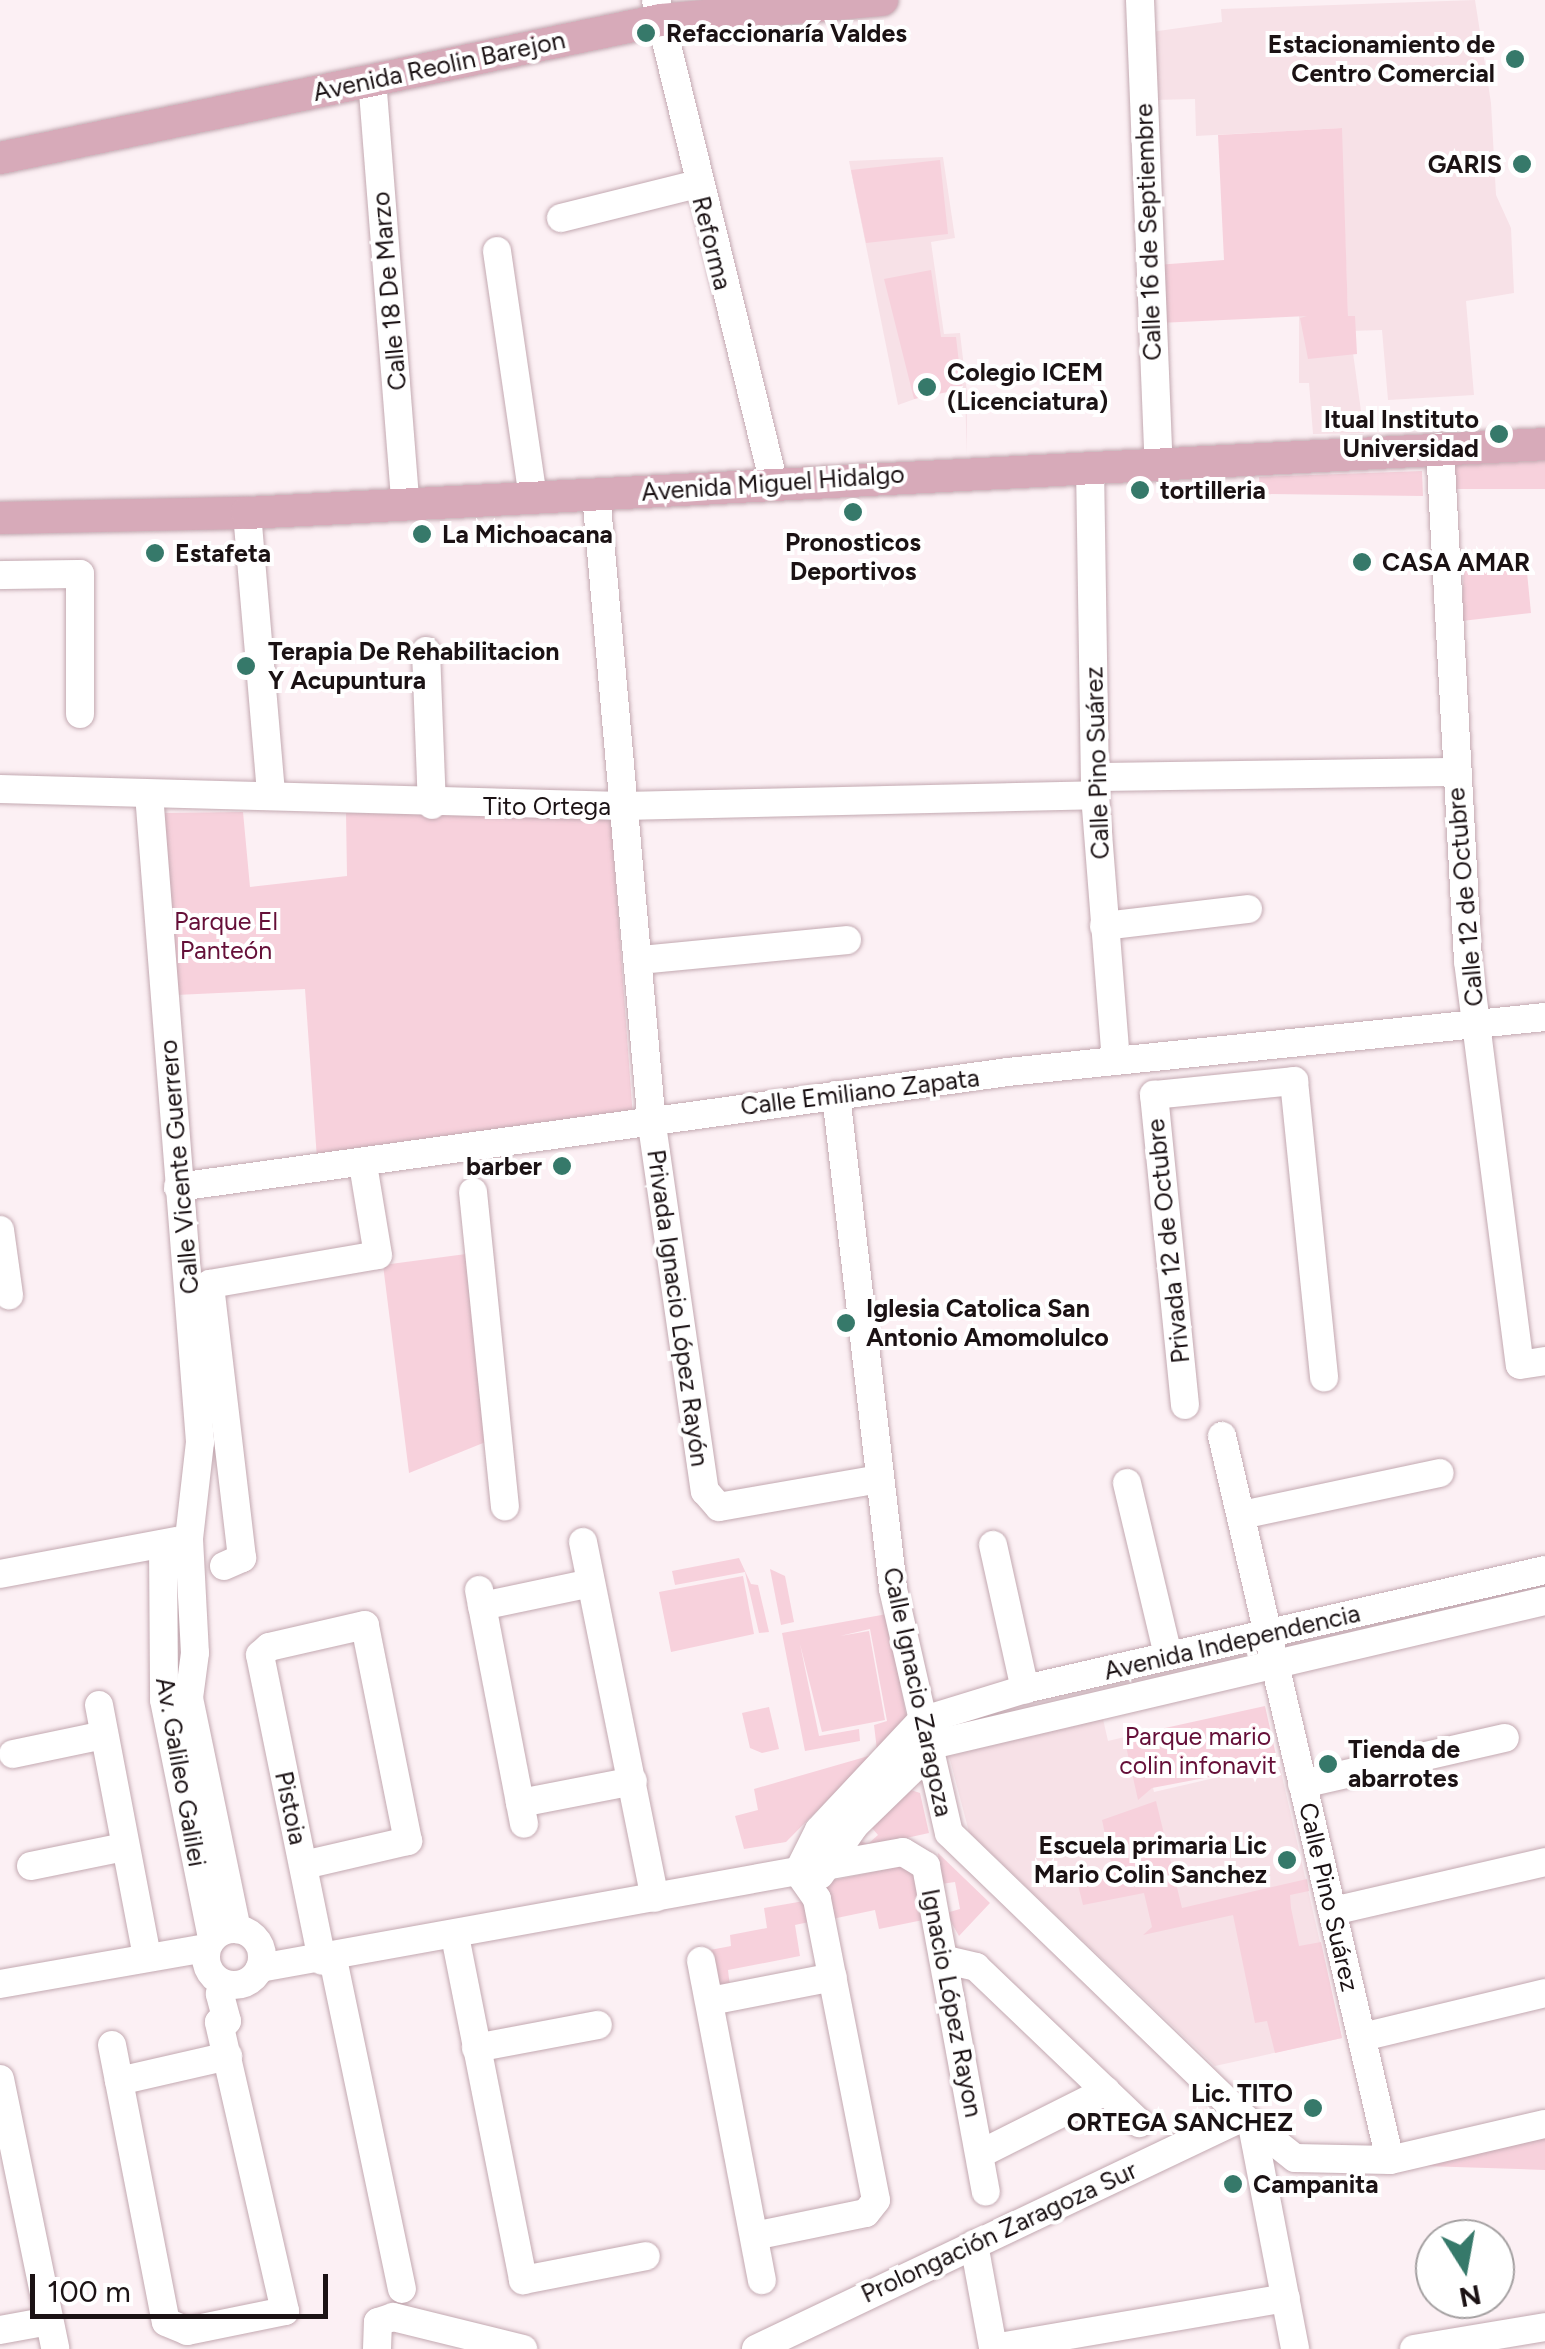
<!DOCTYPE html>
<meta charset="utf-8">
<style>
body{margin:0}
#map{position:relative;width:1545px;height:2349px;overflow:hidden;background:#fcf0f4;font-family:Figtree,sans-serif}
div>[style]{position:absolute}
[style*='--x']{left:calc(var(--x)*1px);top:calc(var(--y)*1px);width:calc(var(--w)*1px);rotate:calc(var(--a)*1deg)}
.built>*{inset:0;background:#f7e1e7}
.green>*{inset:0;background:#f7d1dc}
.roads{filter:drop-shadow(0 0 2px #c3a9b1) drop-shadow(0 0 2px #c3a9b1)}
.minor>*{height:28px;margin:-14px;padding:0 14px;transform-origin:14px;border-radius:14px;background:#fff}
.minor>.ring{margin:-14px;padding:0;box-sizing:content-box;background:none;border:28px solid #fff;border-radius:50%}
.major>*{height:32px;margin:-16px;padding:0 16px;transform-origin:16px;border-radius:16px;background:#d7aab9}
.dots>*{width:28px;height:28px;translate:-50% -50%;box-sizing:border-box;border:5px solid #fff;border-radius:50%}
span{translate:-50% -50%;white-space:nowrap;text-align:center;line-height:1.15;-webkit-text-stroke:8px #fff;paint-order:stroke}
.poi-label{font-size:25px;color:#1b1214;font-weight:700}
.left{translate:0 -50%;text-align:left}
.right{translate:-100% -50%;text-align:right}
.street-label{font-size:25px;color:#1b1214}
.park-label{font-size:25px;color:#650f38}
.north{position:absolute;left:1415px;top:2219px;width:100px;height:100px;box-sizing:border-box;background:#fff;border:2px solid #a4a0a1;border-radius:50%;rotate:169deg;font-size:28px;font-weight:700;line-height:40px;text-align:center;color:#1b1214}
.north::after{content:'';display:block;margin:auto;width:35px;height:45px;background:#36796a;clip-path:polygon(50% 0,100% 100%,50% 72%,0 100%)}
.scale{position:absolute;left:30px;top:2274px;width:298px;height:45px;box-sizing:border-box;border:5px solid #1b1214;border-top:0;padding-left:12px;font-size:30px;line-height:35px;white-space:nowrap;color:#1b1214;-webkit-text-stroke:8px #fff;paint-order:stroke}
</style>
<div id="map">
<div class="built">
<i style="clip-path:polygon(1475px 0,1491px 103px,1496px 195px,1511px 228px,1514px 293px,1466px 301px,1474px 395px,1388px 400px,1382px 330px,1350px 331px,1364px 433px,1313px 434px,1309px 383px,1299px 383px,1299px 316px,1348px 316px,1341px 128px,1196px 136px,1195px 99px,1153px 100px,1151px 32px,1222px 22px,1221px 9px)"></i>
<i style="clip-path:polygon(943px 157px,955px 238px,931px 242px,944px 334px,960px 333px,967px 393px,967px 455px,965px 395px,954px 385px,898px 405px,849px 161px)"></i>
<i style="clip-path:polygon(1103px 1719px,1108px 1741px,1141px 1733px,1154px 1792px,1279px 1763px,1342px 2038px,1215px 2066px,969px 1832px,949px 1756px)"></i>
</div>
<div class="green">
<i style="clip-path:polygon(1342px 128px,1348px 316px,1355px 316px,1357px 354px,1308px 359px,1300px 318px,1307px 316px,1159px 323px,1156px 265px,1224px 260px,1218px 135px)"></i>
<i style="clip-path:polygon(940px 160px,948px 234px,866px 243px,851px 170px)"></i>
<i style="clip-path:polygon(931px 270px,941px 337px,956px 337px,962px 389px,914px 399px,884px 279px)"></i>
<i style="clip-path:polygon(1545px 453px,1545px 489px,1437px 489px,1434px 456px)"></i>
<i style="clip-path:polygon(1422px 471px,1423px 496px,1260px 494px,1259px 477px)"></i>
<i style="clip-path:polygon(1525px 552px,1531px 613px,1462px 621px,1464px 558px)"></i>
<i style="clip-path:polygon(243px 812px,250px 887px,347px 876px,346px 813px,611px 817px,633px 1118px,317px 1159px,305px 989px,176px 995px,161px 813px)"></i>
<i style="clip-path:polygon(466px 1254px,488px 1441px,409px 1473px,383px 1265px)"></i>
<i style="clip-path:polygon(739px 1558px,751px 1584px,758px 1585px,769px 1632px,759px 1633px,745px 1572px,675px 1585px,672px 1571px)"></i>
<i style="clip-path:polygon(770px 1569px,785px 1576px,794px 1622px,781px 1625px)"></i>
<i style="clip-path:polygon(743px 1576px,754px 1634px,671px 1652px,659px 1592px)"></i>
<i style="clip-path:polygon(887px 1614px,907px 1720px,877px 1750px,874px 1725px,887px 1721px,870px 1629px,840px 1636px,869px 1631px,885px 1720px,822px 1732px,800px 1644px,819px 1736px,859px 1729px,860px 1741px,805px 1751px,782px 1633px)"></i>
<i style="clip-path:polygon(1265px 1706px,1278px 1764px,1152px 1788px,1138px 1800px,1124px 1737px)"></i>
<i style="clip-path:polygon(769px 1707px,779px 1749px,762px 1753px,750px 1748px,742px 1713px)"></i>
<i style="clip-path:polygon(872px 1755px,786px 1842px,744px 1849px,735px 1816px,758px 1810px,754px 1789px)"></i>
<i style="clip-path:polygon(911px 1790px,920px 1793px,929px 1833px,861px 1848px,860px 1841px,868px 1844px,878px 1835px,872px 1828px)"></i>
<i style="clip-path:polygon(1156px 1801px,1182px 1908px,1307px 1879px,1309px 1891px,1290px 1895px,1291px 1908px,1299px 1946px,1321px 1942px,1342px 2038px,1275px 2053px,1267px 2021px,1255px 2023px,1233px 1915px,1143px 1935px,1152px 1927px,1144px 1893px,1083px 1905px,1078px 1885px,1114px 1876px,1102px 1820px)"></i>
<i style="clip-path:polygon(938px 1853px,990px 1903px,959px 1936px,946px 1913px,960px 1909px,955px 1882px,941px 1884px)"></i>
<i style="clip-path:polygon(902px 1866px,915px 1877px,923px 1920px,879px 1929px,875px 1910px,832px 1919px,825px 1882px)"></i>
<i style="clip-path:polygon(804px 1901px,809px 1922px,795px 1925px,800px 1956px,728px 1970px,730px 1987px,718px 1989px,710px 1950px,731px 1946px,730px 1935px,767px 1928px,764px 1908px)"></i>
<i style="clip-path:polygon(1545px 2136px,1545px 2170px,1425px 2166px)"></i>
</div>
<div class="roads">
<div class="minor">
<i style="--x:656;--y:0;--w:498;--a:76.3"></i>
<i style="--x:1140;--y:0;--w:464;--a:87.7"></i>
<i style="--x:372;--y:79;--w:425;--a:85.5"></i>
<i style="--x:561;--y:218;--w:140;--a:-14"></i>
<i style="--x:497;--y:251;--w:250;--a:81.7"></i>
<i style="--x:1440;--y:447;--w:515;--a:86.88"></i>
<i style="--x:1468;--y:961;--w:407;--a:82.7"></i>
<i style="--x:1520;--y:1365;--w:25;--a:-9"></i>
<i style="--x:1090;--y:466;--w:329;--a:89.1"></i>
<i style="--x:1095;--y:795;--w:266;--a:85.5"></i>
<i style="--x:596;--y:494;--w:633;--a:84.93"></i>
<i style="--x:652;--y:1125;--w:370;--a:81.8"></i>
<i style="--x:705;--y:1491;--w:21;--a:49"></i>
<i style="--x:719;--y:1507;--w:162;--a:-9.9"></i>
<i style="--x:247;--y:513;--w:283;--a:85.1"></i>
<i style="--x:0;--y:575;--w:80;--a:-0.7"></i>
<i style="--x:80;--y:574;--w:140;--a:90"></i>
<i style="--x:426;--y:651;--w:154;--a:87.8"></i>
<i style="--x:1097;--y:777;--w:356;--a:-0.8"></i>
<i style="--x:0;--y:789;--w:623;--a:1.56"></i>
<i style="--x:623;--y:806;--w:472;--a:-1.3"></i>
<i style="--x:149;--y:794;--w:650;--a:85.5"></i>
<i style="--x:200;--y:1442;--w:98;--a:96.5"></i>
<i style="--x:189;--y:1539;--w:114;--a:87"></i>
<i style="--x:195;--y:1653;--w:45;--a:97.6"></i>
<i style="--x:189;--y:1698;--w:236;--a:78.3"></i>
<i style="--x:1104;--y:926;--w:145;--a:-6.7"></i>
<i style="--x:640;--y:960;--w:208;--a:-5.5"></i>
<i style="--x:836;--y:1095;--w:497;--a:83.4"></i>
<i style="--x:893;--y:1589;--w:250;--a:77.1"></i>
<i style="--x:949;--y:1833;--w:409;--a:44"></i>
<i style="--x:1243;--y:2117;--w:66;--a:38.3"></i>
<i style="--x:1295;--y:2158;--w:95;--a:1.2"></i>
<i style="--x:1390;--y:2160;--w:159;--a:-13.1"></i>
<i style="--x:178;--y:1187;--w:838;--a:-7.89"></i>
<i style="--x:1008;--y:1072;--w:540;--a:-5.85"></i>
<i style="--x:473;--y:1192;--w:316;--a:84.2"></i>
<i style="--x:0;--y:1230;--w:66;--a:82.1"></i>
<i style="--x:1185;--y:1405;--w:312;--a:-95.7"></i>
<i style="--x:1154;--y:1095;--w:141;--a:-5.7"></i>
<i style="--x:1294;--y:1081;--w:298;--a:84.2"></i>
<i style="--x:1222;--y:1436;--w:743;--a:76.94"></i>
<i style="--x:1127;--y:1483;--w:177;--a:76.6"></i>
<i style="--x:1242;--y:1515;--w:202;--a:-12"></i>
<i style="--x:583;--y:1542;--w:363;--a:78.6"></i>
<i style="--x:163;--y:1544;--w:156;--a:89.6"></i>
<i style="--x:164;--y:1700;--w:243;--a:78.6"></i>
<i style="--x:993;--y:1545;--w:148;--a:77.5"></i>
<i style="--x:224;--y:1566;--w:20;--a:-24"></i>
<i style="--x:242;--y:1558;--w:276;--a:-96.7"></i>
<i style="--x:210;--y:1284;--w:170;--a:-9.8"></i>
<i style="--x:378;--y:1255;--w:92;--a:-99.4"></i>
<i style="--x:0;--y:1574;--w:180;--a:-10.6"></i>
<i style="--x:479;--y:1590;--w:238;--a:79.1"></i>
<i style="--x:482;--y:1606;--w:111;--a:-11.9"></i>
<i style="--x:99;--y:1705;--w:256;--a:79.2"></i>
<i style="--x:931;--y:1745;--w:631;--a:-13.2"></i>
<i style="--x:13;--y:1754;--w:93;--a:-11.8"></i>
<i style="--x:1302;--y:1784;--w:208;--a:-12.8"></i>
<i style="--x:520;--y:1803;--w:115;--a:-11"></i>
<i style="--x:304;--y:1865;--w:107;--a:-13"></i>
<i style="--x:408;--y:1841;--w:220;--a:-101.3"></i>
<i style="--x:365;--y:1625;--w:98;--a:167.1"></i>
<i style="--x:269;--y:1647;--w:12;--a:138"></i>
<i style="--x:260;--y:1655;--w:312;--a:78.5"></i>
<i style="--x:31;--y:1866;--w:95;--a:-11.5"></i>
<i style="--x:798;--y:1872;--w:47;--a:-63.4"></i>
<i style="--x:819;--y:1830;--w:149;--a:-46.9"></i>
<i style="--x:921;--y:1721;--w:109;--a:-17.1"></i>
<i style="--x:1025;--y:1689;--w:533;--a:-12.89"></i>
<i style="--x:820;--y:1875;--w:61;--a:-55"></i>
<i style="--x:855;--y:1825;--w:107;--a:-44.2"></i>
<i style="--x:1333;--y:1911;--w:218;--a:-13"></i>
<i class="ring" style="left:206px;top:1929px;width:28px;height:28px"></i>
<i style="--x:455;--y:1936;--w:351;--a:78.8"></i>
<i style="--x:523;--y:2280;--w:125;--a:-11"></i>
<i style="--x:333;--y:1959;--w:337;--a:78.2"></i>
<i style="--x:946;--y:1960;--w:31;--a:13"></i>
<i style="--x:976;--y:1967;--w:226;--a:43.7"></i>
<i style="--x:701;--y:1961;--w:325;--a:79.2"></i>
<i style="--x:260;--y:1968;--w:653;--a:-10.23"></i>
<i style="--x:903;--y:1852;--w:27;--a:31"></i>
<i style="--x:926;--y:1866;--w:331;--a:79.6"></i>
<i style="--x:0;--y:1984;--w:209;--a:-9.9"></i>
<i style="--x:710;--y:2001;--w:125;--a:-11"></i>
<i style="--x:1362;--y:2037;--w:188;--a:-13.5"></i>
<i style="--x:112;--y:2045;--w:282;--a:79"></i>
<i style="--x:166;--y:2322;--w:23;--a:23"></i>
<i style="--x:187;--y:2331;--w:100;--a:-11.5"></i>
<i style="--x:285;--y:2311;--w:296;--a:-102.9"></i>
<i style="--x:219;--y:2022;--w:8;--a:-7"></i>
<i style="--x:227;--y:2021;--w:28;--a:-105"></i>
<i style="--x:220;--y:1994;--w:11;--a:-52"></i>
<i style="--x:476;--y:2048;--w:124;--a:-10.7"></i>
<i style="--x:0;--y:2079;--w:275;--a:78.4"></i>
<i style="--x:119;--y:2081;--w:112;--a:-12.9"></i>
<i style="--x:1252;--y:2125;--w:228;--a:79.1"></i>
<i style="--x:980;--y:2154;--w:141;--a:-26.6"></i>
<i style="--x:754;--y:2236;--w:114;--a:-11.6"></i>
<i style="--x:866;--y:2213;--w:16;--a:-52"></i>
<i style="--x:876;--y:2200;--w:307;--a:-101.1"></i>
<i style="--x:817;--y:1899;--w:33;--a:-125"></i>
<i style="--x:974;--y:2244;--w:106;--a:79.6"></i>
<i style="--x:993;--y:2348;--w:297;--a:-9.7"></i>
<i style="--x:0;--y:2330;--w:50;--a:-10.4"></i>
<i style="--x:377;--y:2349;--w:27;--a:-88"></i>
<i style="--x:378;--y:2322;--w:16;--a:-18"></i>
<i style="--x:393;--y:2317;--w:134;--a:13.8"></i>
<i style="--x:756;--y:2349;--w:539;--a:-25.47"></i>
<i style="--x:1414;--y:2349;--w:133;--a:-9.5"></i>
</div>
<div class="major">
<i style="--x:0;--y:158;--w:675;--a:-11.79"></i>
<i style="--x:661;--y:20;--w:222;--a:-5.2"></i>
<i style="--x:0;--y:518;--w:247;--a:-1.2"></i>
<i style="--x:247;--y:513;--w:1300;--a:-3.04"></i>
</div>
</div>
<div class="dots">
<i style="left:646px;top:33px;background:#36796a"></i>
<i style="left:1515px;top:59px;background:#36796a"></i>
<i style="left:1522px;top:164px;background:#36796a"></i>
<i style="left:927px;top:387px;background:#36796a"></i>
<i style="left:1499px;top:434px;background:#36796a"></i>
<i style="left:1140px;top:490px;background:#36796a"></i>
<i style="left:853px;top:512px;background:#36796a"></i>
<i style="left:422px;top:534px;background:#36796a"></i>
<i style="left:155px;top:553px;background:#36796a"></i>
<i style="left:1362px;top:562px;background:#36796a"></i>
<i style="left:246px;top:666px;background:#36796a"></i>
<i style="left:562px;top:1166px;background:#36796a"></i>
<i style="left:846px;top:1323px;background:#36796a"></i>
<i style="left:1328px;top:1764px;background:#36796a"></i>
<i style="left:1287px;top:1860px;background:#36796a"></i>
<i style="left:1313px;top:2108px;background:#36796a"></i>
<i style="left:1233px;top:2184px;background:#36796a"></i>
</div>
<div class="poi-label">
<span class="left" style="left:666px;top:33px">Refaccionaría Valdes</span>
<span class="right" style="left:1495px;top:59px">Estacionamiento de<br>Centro Comercial</span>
<span class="right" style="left:1502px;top:164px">GARIS</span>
<span class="left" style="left:947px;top:387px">Colegio ICEM<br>(Licenciatura)</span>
<span class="right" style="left:1479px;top:434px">Itual Instituto<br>Universidad</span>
<span class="left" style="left:1160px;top:490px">tortilleria</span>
<span class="left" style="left:442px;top:534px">La Michoacana</span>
<span style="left:853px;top:557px">Pronosticos<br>Deportivos</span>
<span class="left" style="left:175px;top:553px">Estafeta</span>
<span class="left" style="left:1382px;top:562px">CASA AMAR</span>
<span class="left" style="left:268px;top:666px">Terapia De Rehabilitacion<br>Y Acupuntura</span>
<span class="right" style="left:542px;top:1166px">barber</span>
<span class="left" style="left:866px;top:1323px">Iglesia Catolica San<br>Antonio Amomolulco</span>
<span class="left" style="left:1348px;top:1764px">Tienda de<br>abarrotes</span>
<span class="right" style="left:1267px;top:1860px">Escuela primaria Lic<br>Mario Colin Sanchez</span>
<span class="right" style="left:1293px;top:2108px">Lic. TITO<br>ORTEGA SANCHEZ</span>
<span class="left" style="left:1253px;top:2184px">Campanita</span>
</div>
<div class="street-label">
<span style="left:439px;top:66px;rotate:-12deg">Avenida Reolin Barejon</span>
<span style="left:1148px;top:232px;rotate:-92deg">Calle 16 de Septiembre</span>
<span style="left:712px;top:243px;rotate:76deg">Reforma</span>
<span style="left:389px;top:291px;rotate:-95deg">Calle 18 De Marzo</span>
<span style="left:773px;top:483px;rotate:-4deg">Avenida Miguel Hidalgo</span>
<span style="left:1097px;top:763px;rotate:-92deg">Calle Pino Suárez</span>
<span style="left:547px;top:806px">Tito Ortega</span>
<span style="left:1465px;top:897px;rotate:-95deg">Calle 12 de Octubre</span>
<span style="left:860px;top:1092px;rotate:-7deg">Calle Emiliano Zapata</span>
<span style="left:179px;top:1167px;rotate:-95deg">Calle Vicente Guerrero</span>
<span style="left:1168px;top:1241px;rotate:-96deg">Privada 12 de Octubre</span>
<span style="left:678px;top:1308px;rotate:82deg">Privada Ignacio López Rayón</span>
<span style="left:1232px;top:1642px;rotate:-13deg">Avenida Independencia</span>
<span style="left:918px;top:1692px;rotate:78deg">Calle Ignacio Zaragoza</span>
<span style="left:181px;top:1772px;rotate:80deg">Av. Galileo Galilei</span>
<span style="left:291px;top:1808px;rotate:78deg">Pistoia</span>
<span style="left:1329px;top:1897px;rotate:77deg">Calle Pino Suárez</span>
<span style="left:952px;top:2003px;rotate:79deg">Ignacio López Rayon</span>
<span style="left:999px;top:2232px;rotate:-25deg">Prolongación Zaragoza Sur</span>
</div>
<div class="park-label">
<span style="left:226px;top:936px">Parque El<br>Panteón</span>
<span style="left:1198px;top:1751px">Parque mario<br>colin infonavit</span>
</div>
<div class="north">N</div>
<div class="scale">100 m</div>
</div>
